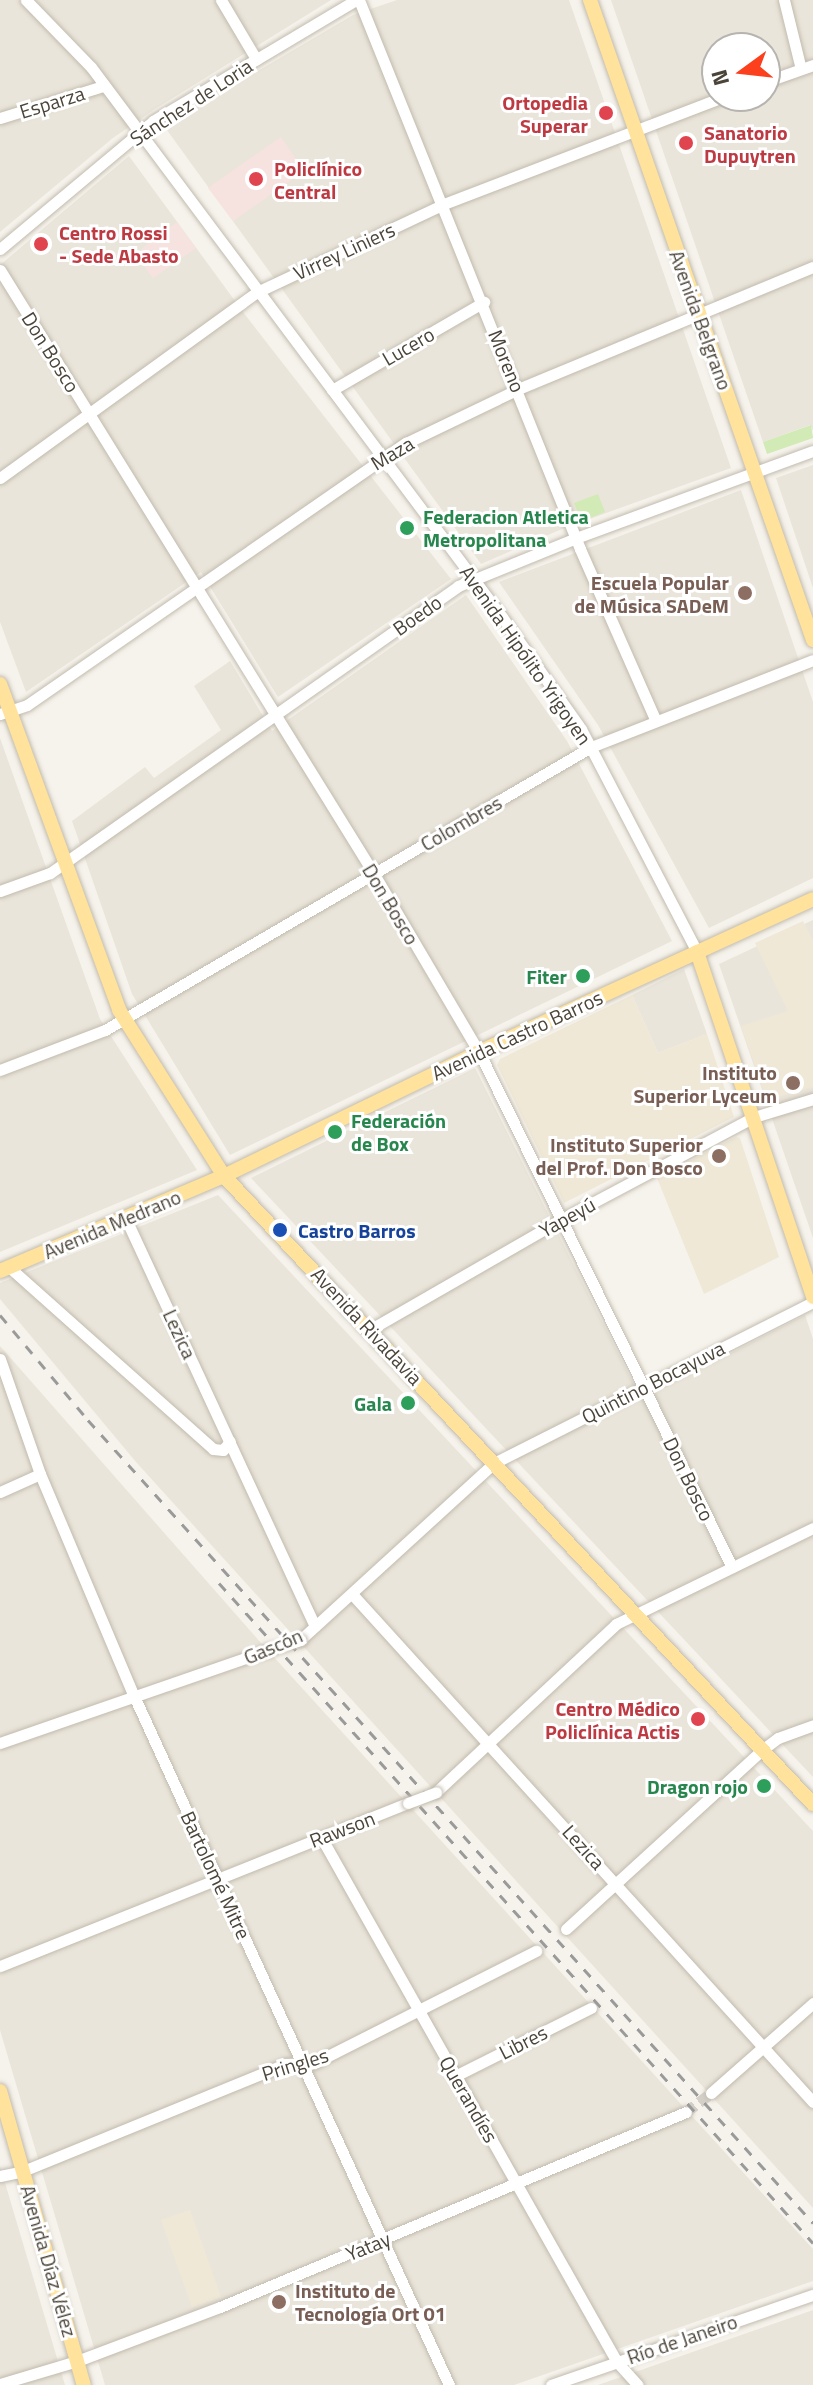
<!DOCTYPE html>
<meta charset="utf-8">
<style>
body{margin:0}
#map{position:relative;width:813px;height:2385px;overflow:hidden;background:#f6f3ec;font-family:"Titillium Web",sans-serif}
div>[style]{position:absolute}
[style*='--x']{left:calc(var(--x)*1px);top:calc(var(--y)*1px);width:calc(var(--w)*1px);rotate:calc(var(--a)*1deg)}
.residential>*{inset:0;background:#eae5da}
.education>*{inset:0;background:#efe8d6}
.medical>*{inset:0;background:#f6e3e0}
.green>*{inset:0;background:#d2eab5}
.minor-tunnel>*{height:11px;margin-top:-5.5px;transform-origin:0;background:repeating-linear-gradient(90deg,#d4d0c8 0 11px,transparent 0 16.5px)}
.roads{filter:drop-shadow(0 0 2px #c2bbae) drop-shadow(0 0 2px #c2bbae)}
.minor>*{height:11px;margin:-5.5px;padding:0 5.5px;transform-origin:5.5px;border-radius:5.5px;background:#fff}
.major>*{height:14px;margin:-7px;padding:0 7px;transform-origin:7px;border-radius:7px;background:#ffe39c}
.rail>*{height:3px;margin-top:-1.5px;transform-origin:0;background:repeating-linear-gradient(90deg,#9a9a9a 0 10px,transparent 0 20px)}
.bridges{filter:drop-shadow(0 0 2px #c2bbae) drop-shadow(0 0 2px #c2bbae)}
.minor-bridge>*{height:11px;margin:-5.5px;padding:0 5.5px;transform-origin:5.5px;border-radius:5.5px;background:#fff}
.dots>*{width:22px;height:22px;translate:-50% -50%;box-sizing:border-box;border:4px solid #fff;border-radius:50%}
span{translate:-50% -50%;white-space:nowrap;text-align:center;line-height:1.15;-webkit-text-stroke:6px #fff;paint-order:stroke}
.street-label{font-size:20px;color:#4b4439}
.health-label{font-size:20px;color:#be3a42;font-weight:700}
.right{translate:-100% -50%;text-align:right}
.left{translate:0 -50%;text-align:left}
.leisure-label{font-size:20px;color:#27864d;font-weight:700}
.education-label{font-size:20px;color:#785e54;font-weight:700}
.transit-label{font-size:20px;color:#164399;font-weight:700}
.north{position:absolute;left:701px;top:32px;width:80px;height:80px;box-sizing:border-box;background:#fff;border:2px solid #b7b4b0;border-radius:50%;rotate:255deg;font-size:22px;font-weight:700;line-height:32px;text-align:center;color:#4b4439}
.north::after{content:'';display:block;margin:auto;width:28px;height:36px;background:#fc3f1d;clip-path:polygon(50% 0,100% 100%,50% 72%,0 100%)}
</style>
<div id="map">
<div class="residential">
<i style="clip-path:polygon(0 0,331px 0,155px 109px,113px 138px,0 232px)"></i>
<i style="clip-path:polygon(397px 0,569px 0,731px 468px,562px 529px,481px 564px,164px 126px,353px 15px)"></i>
<i style="clip-path:polygon(evenodd,611px 0,813px 0,813px 431px,810px 425px,763px 442px,611px 0,717px 48px,765px 48px,765px 96px,717px 96px,717px 48px)"></i>
<i style="clip-path:polygon(129px 156px,246px 316px,451px 579px,278px 697px,201px 572px,26px 692px,0 622px,0 265px)"></i>
<i style="clip-path:polygon(813px 465px,813px 588px,776px 478px)"></i>
<i style="clip-path:polygon(741px 490px,813px 702px,813px 878px,709px 928px,598px 725px,499px 582px)"></i>
<i style="clip-path:polygon(466px 595px,567px 741px,672px 941px,230px 1155px,132px 994px,72px 821px,145px 767px,154px 778px,221px 730px,194px 686px,230px 661px,272px 731px)"></i>
<i style="clip-path:polygon(0 738px,100px 1019px,197px 1170px,0 1252px)"></i>
<i style="clip-path:polygon(813px 920px,813px 1238px,719px 964px)"></i>
<i style="clip-path:polygon(684px 969px,707px 1034px,658px 1053px,632px 995px)"></i>
<i style="clip-path:polygon(475px 1068px,641px 1399px,805px 1315px,813px 1339px,813px 1777px,251px 1178px)"></i>
<i style="clip-path:polygon(218px 1195px,813px 1831px,813px 2208px,136px 1462px,0 1299px,0 1283px)"></i>
<i style="clip-path:polygon(0 1346px,261px 1643px,813px 2249px,813px 2281px,514px 2385px,105px 2385px,0 2030px)"></i>
<i style="clip-path:polygon(0 2166px,65px 2385px,0 2385px)"></i>
<i style="clip-path:polygon(813px 2310px,813px 2385px,598px 2385px)"></i>
</div>
<div class="education">
<i style="clip-path:polygon(803px 921px,813px 941px,813px 1087px,767px 1100px,741px 1026px,788px 1011px,755px 943px)"></i>
<i style="clip-path:polygon(632px 995px,658px 1053px,707px 1034px,734px 1117px,564px 1203px,497px 1065px,500px 1059px)"></i>
<i style="clip-path:polygon(736px 1137px,740px 1138px,779px 1257px,704px 1294px,657px 1178px)"></i>
<i style="clip-path:polygon(190px 2210px,221px 2297px,192px 2307px,161px 2220px)"></i>
</div>
<div class="medical">
<i style="clip-path:polygon(281px 137px,304px 171px,233px 221px,208px 188px)"></i>
<i style="clip-path:polygon(177px 222px,196px 248px,153px 278px,135px 254px)"></i>
</div>
<div class="green">
<i style="clip-path:polygon(811px 425px,813px 438px,767px 454px,763px 442px)"></i>
<i style="clip-path:polygon(598px 494px,605px 512px,585px 520px,580px 517px,574px 503px)"></i>
</div>
<div class="minor-tunnel">
<i style="--x:686;--y:2112;--w:31;--a:-37"></i>
</div>
<div class="roads">
<div class="minor">
<i style="--x:26;--y:0;--w:93;--a:45.9"></i>
<i style="--x:91;--y:67;--w:687;--a:53.23"></i>
<i style="--x:502;--y:617;--w:137;--a:54.8"></i>
<i style="--x:581;--y:729;--w:251;--a:62.5"></i>
<i style="--x:221;--y:0;--w:69;--a:59.3"></i>
<i style="--x:359;--y:0;--w:592;--a:68.07"></i>
<i style="--x:580;--y:549;--w:188;--a:66.2"></i>
<i style="--x:784;--y:0;--w:71;--a:76.2"></i>
<i style="--x:765;--y:82;--w:51;--a:-19.5"></i>
<i style="--x:0;--y:118;--w:108;--a:-17.3"></i>
<i style="--x:0;--y:249;--w:199;--a:-39.9"></i>
<i style="--x:153;--y:121;--w:236;--a:-30.8"></i>
<i style="--x:0;--y:270;--w:710;--a:58.23"></i>
<i style="--x:374;--y:874;--w:207;--a:59.5"></i>
<i style="--x:479;--y:1052;--w:574;--a:63.84"></i>
<i style="--x:332;--y:390;--w:176;--a:-30.1"></i>
<i style="--x:0;--y:478;--w:317;--a:-35.9"></i>
<i style="--x:257;--y:292;--w:207;--a:-25.2"></i>
<i style="--x:444;--y:204;--w:302;--a:-21"></i>
<i style="--x:0;--y:714;--w:28;--a:-18"></i>
<i style="--x:27;--y:705;--w:461;--a:-34.7"></i>
<i style="--x:406;--y:443;--w:124;--a:-25.7"></i>
<i style="--x:518;--y:389;--w:319;--a:-22.5"></i>
<i style="--x:0;--y:891;--w:53;--a:-19.8"></i>
<i style="--x:50;--y:873;--w:499;--a:-35.1"></i>
<i style="--x:458;--y:586;--w:127;--a:-22.1"></i>
<i style="--x:576;--y:538;--w:252;--a:-20.2"></i>
<i style="--x:0;--y:1070;--w:112;--a:-20.9"></i>
<i style="--x:105;--y:1030;--w:562;--a:-30.21"></i>
<i style="--x:591;--y:747;--w:238;--a:-21.4"></i>
<i style="--x:125;--y:1217;--w:451;--a:65.1"></i>
<i style="--x:9;--y:1267;--w:273;--a:41.7"></i>
<i style="--x:213;--y:1449;--w:10;--a:6"></i>
<i style="--x:223;--y:1450;--w:11;--a:-52"></i>
<i style="--x:371;--y:1329;--w:220;--a:-29.9"></i>
<i style="--x:562;--y:1219;--w:217;--a:-28"></i>
<i style="--x:754;--y:1117;--w:62;--a:-17"></i>
<i style="--x:0;--y:1359;--w:122;--a:70.8"></i>
<i style="--x:40;--y:1474;--w:241;--a:67.1"></i>
<i style="--x:134;--y:1696;--w:758;--a:65.43"></i>
<i style="--x:0;--y:1492;--w:44;--a:-24.2"></i>
<i style="--x:352;--y:1594;--w:686;--a:47.78"></i>
<i style="--x:300;--y:1640;--w:263;--a:-42.4"></i>
<i style="--x:494;--y:1463;--w:357;--a:-26.8"></i>
<i style="--x:0;--y:1743;--w:284;--a:-19.1"></i>
<i style="--x:436;--y:1792;--w:246;--a:-43"></i>
<i style="--x:616;--y:1624;--w:219;--a:-26"></i>
<i style="--x:321;--y:1837;--w:603;--a:60.59"></i>
<i style="--x:617;--y:2362;--w:31;--a:48"></i>
<i style="--x:566;--y:1929;--w:265;--a:-42.4"></i>
<i style="--x:762;--y:1750;--w:20;--a:-37"></i>
<i style="--x:778;--y:1738;--w:37;--a:-20"></i>
<i style="--x:0;--y:1966;--w:439;--a:-21.8"></i>
<i style="--x:455;--y:2076;--w:152;--a:-26.6"></i>
<i style="--x:711;--y:2093;--w:136;--a:-41.4"></i>
<i style="--x:0;--y:2176;--w:24;--a:-12"></i>
<i style="--x:23;--y:2171;--w:283;--a:-22.2"></i>
<i style="--x:285;--y:2064;--w:29;--a:-2"></i>
<i style="--x:314;--y:2063;--w:249;--a:-26.8"></i>
<i style="--x:0;--y:2384;--w:80;--a:-16.6"></i>
<i style="--x:77;--y:2361;--w:153;--a:-20.7"></i>
<i style="--x:220;--y:2307;--w:505;--a:-22.71"></i>
<i style="--x:551;--y:2385;--w:277;--a:-19"></i>
</div>
<div class="major">
<i style="--x:590;--y:0;--w:678;--a:70.79"></i>
<i style="--x:0;--y:684;--w:347;--a:69.9"></i>
<i style="--x:119;--y:1010;--w:196;--a:57.7"></i>
<i style="--x:224;--y:1176;--w:861;--a:46.84"></i>
<i style="--x:697;--y:952;--w:364;--a:71.4"></i>
<i style="--x:0;--y:1271;--w:243;--a:-23"></i>
<i style="--x:224;--y:1176;--w:284;--a:-25.9"></i>
<i style="--x:479;--y:1052;--w:367;--a:-24.6"></i>
<i style="--x:0;--y:2091;--w:306;--a:74.1"></i>
</div>
</div>
<div class="rail">
<i style="--x:0;--y:1315;--w:137;--a:50"></i>
<i style="--x:88;--y:1420;--w:1082;--a:47.92"></i>
<i style="--x:219;--y:1583;--w:888;--a:48.01"></i>
</div>
<div class="bridges">
<div class="minor-bridge">
<i style="--x:268;--y:1650;--w:34;--a:-17"></i>
<i style="--x:408;--y:1803;--w:30;--a:-21"></i>
</div>
</div>
<div class="dots">
<i style="left:606px;top:113px;background:#e0444e"></i>
<i style="left:686px;top:143px;background:#e0444e"></i>
<i style="left:256px;top:179px;background:#e0444e"></i>
<i style="left:41px;top:244px;background:#e0444e"></i>
<i style="left:407px;top:528px;background:#2e9e5b"></i>
<i style="left:745px;top:593px;background:#8d6e63"></i>
<i style="left:583px;top:976px;background:#2e9e5b"></i>
<i style="left:793px;top:1083px;background:#8d6e63"></i>
<i style="left:335px;top:1132px;background:#2e9e5b"></i>
<i style="left:719px;top:1156px;background:#8d6e63"></i>
<i style="left:280px;top:1230px;background:#1a4fb4"></i>
<i style="left:408px;top:1403px;background:#2e9e5b"></i>
<i style="left:698px;top:1719px;background:#e0444e"></i>
<i style="left:764px;top:1786px;background:#2e9e5b"></i>
<i style="left:279px;top:2302px;background:#8d6e63"></i>
</div>
<div class="street-label">
<span style="left:52px;top:102px;rotate:-17deg">Esparza</span>
<span style="left:191px;top:102px;rotate:-33deg">Sánchez de Loria</span>
<span style="left:344px;top:251px;rotate:-25deg">Virrey Liniers</span>
<span style="left:701px;top:320px;rotate:70deg">Avenida Belgrano</span>
<span style="left:408px;top:346px;rotate:-30deg">Lucero</span>
<span style="left:51px;top:352px;rotate:58deg">Don Bosco</span>
<span style="left:507px;top:361px;rotate:68deg">Moreno</span>
<span style="left:392px;top:453px;rotate:-31deg">Maza</span>
<span style="left:417px;top:615px;rotate:-35deg">Boedo</span>
<span style="left:526px;top:655px;rotate:55deg">Avenida Hipólito Yrigoyen</span>
<span style="left:461px;top:823px;rotate:-30deg">Colombres</span>
<span style="left:391px;top:904px;rotate:59deg">Don Bosco</span>
<span style="left:517px;top:1035px;rotate:-25deg">Avenida Castro Barros</span>
<span style="left:567px;top:1217px;rotate:-29deg">Yapeyú</span>
<span style="left:112px;top:1224px;rotate:-23deg">Avenida Medrano</span>
<span style="left:367px;top:1326px;rotate:47deg">Avenida Rivadavia</span>
<span style="left:180px;top:1334px;rotate:65deg">Lezica</span>
<span style="left:653px;top:1382px;rotate:-27deg">Quintino Bocayuva</span>
<span style="left:689px;top:1479px;rotate:64deg">Don Bosco</span>
<span style="left:273px;top:1646px;rotate:-23deg">Gascón</span>
<span style="left:342px;top:1829px;rotate:-21deg">Rawson</span>
<span style="left:584px;top:1847px;rotate:48deg">Lezica</span>
<span style="left:216px;top:1875px;rotate:65deg">Bartolomé Mitre</span>
<span style="left:523px;top:2042px;rotate:-27deg">Libres</span>
<span style="left:295px;top:2064px;rotate:-17deg">Pringles</span>
<span style="left:469px;top:2099px;rotate:60deg">Querandíes</span>
<span style="left:368px;top:2246px;rotate:-22deg">Yatay</span>
<span style="left:49px;top:2261px;rotate:74deg">Avenida Díaz Vélez</span>
<span style="left:682px;top:2339px;rotate:-19deg">Río de Janeiro</span>
</div>
<div class="health-label">
<span class="right" style="left:588px;top:114px">Ortopedia<br>Superar</span>
<span class="left" style="left:704px;top:144px">Sanatorio<br>Dupuytren</span>
<span class="left" style="left:274px;top:180px">Policlínico<br>Central</span>
<span class="left" style="left:59px;top:244px">Centro Rossi<br>- Sede Abasto</span>
<span class="right" style="left:680px;top:1720px">Centro Médico<br>Policlínica Actis</span>
</div>
<div class="leisure-label">
<span class="left" style="left:423px;top:528px">Federacion Atletica<br>Metropolitana</span>
<span class="right" style="left:567px;top:976px">Fiter</span>
<span class="left" style="left:351px;top:1132px">Federación<br>de Box</span>
<span class="right" style="left:392px;top:1403px">Gala</span>
<span class="right" style="left:748px;top:1786px">Dragon rojo</span>
</div>
<div class="education-label">
<span class="right" style="left:729px;top:594px">Escuela Popular<br>de Música SADeM</span>
<span class="right" style="left:777px;top:1084px">Instituto<br>Superior Lyceum</span>
<span class="right" style="left:703px;top:1156px">Instituto Superior<br>del Prof. Don Bosco</span>
<span class="left" style="left:295px;top:2302px">Instituto de<br>Tecnología Ort 01</span>
</div>
<div class="transit-label">
<span class="left" style="left:298px;top:1230px">Castro Barros</span>
</div>
<div class="north">N</div>
</div>
